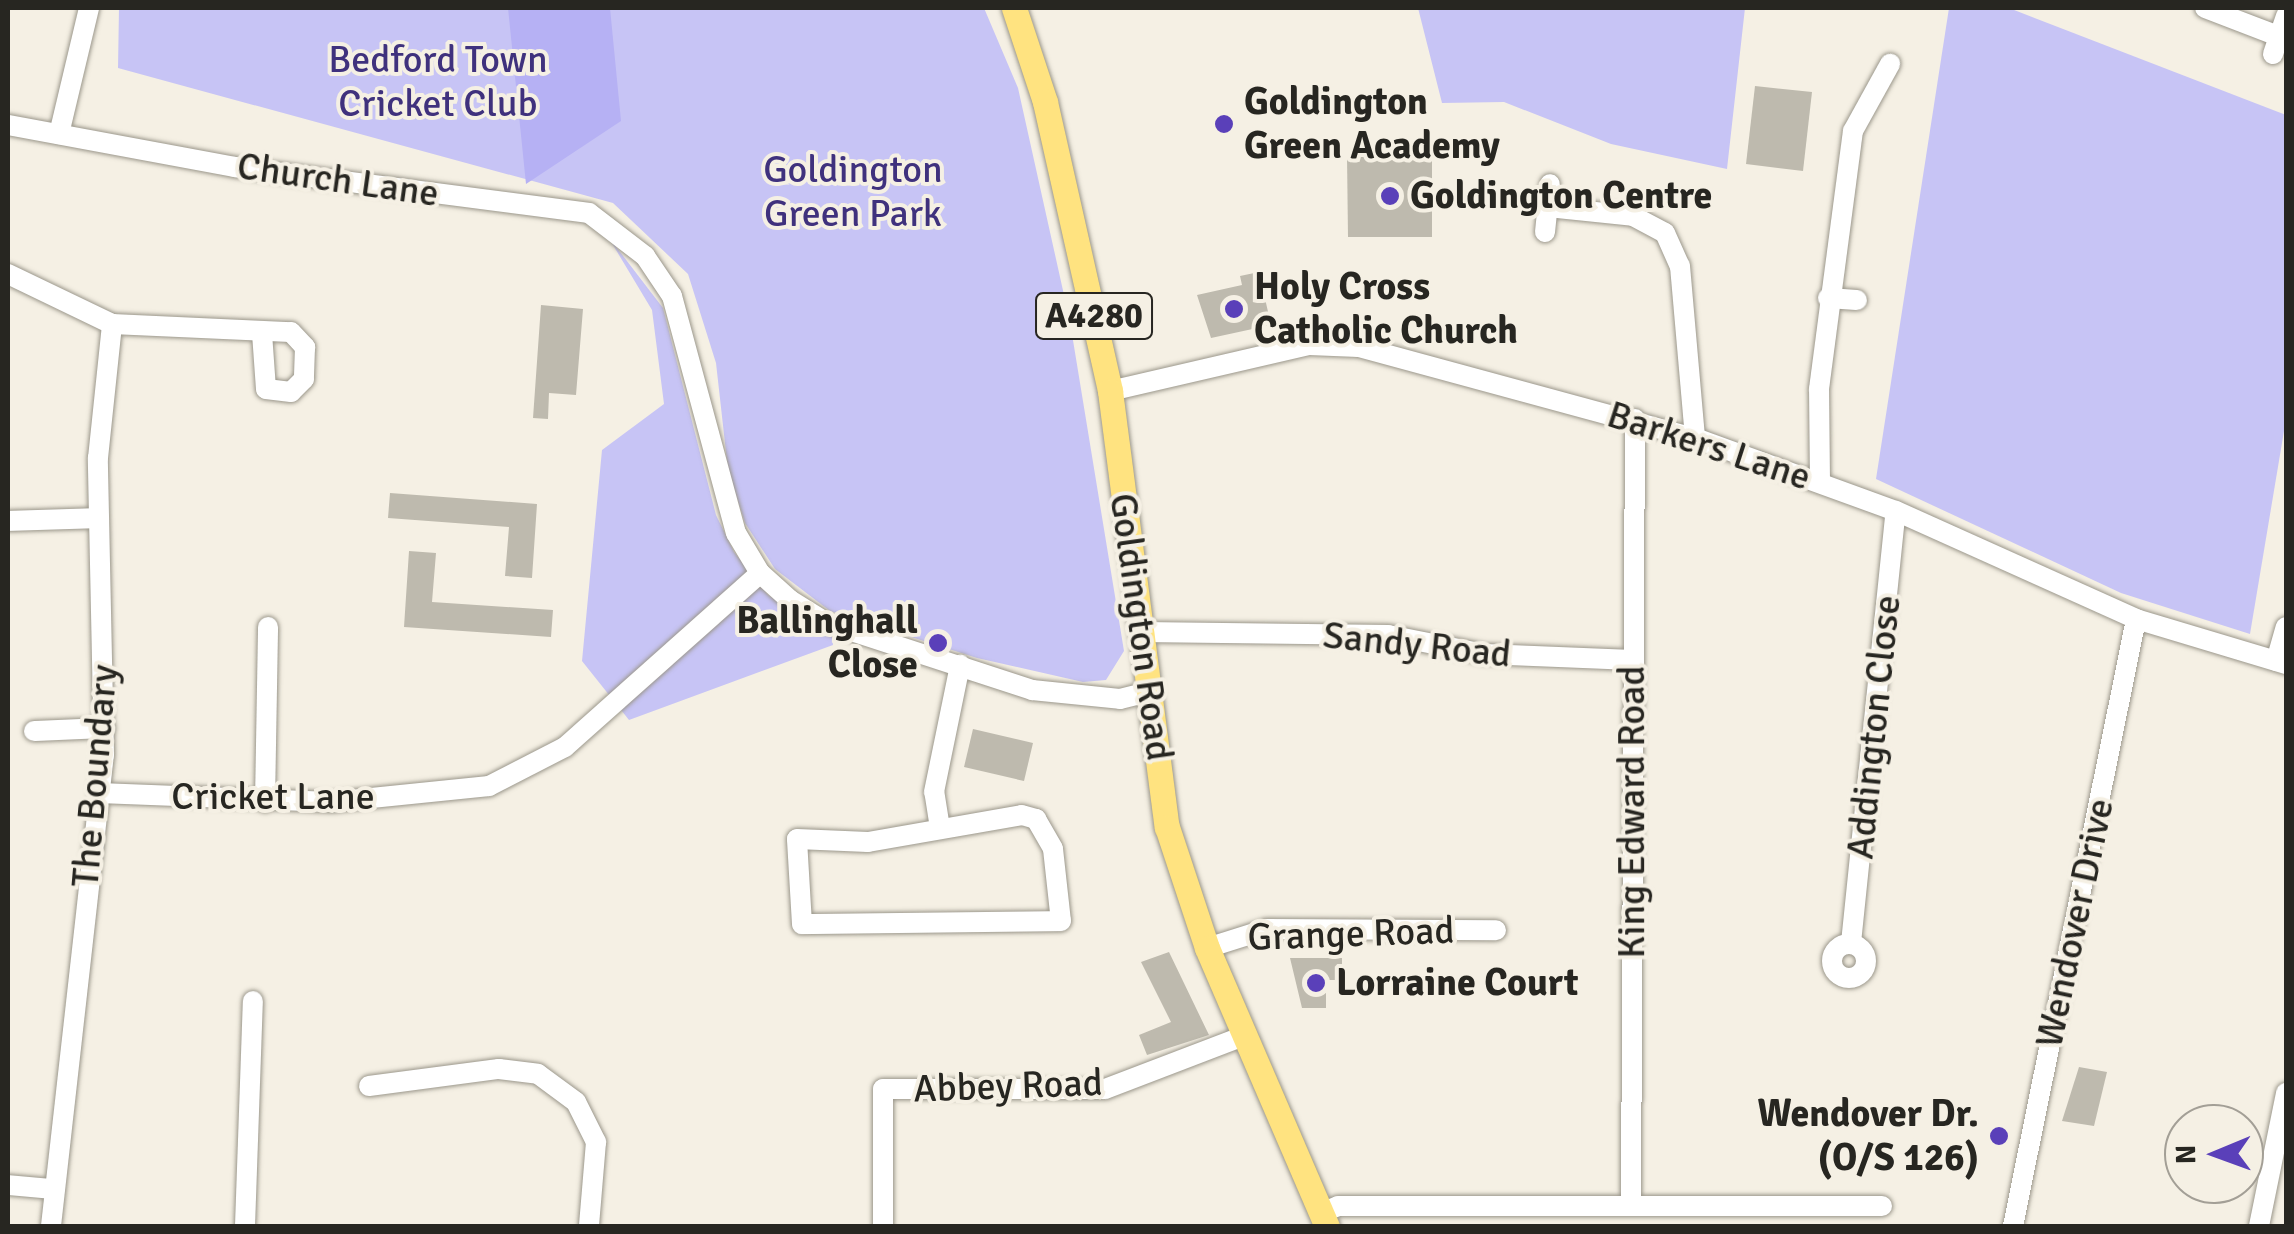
<!DOCTYPE html>
<style>
body{margin:0}
#map{position:relative;width:2294px;height:1234px;overflow:hidden;background:#f5f0e4;font-family:Signika,sans-serif}
div>[style]{position:absolute}
[style*='--x']{left:calc(var(--x)*1px);top:calc(var(--y)*1px);width:calc(var(--w)*1px);rotate:calc(var(--a)*1deg)}
.green>*{inset:0;background:#c7c4f5}
.forest>*{inset:0;background:#b6b1f4}
.building>*{inset:0;background:#bebaae}
.roads{filter:drop-shadow(0 0 2px #9b978b) drop-shadow(0 0 2px #9b978b)}
.minor>*{height:20px;margin:-10px;padding:0 10px;transform-origin:10px;border-radius:10px;background:#fff}
.minor>.ring{margin:-10px;padding:0;box-sizing:content-box;background:none;border:20px solid #fff;border-radius:50%}
.major>*{height:25px;margin:-12.5px;padding:0 12.5px;transform-origin:12.5px;border-radius:12.5px;background:#ffe380}
.dots>*{width:28px;height:28px;translate:-50% -50%;box-sizing:border-box;border:5px solid #f5f0e4;border-radius:50%}
span{translate:-50% -50%;white-space:nowrap;text-align:center;line-height:1.15;-webkit-text-stroke:8px #f5f0e4;paint-order:stroke}
.shield-label span{padding:2px 8px;background:#f5f0e4;border:2px solid;border-radius:8px;-webkit-text-stroke-width:0}
.shield-label{font-size:35px;color:#272621;font-weight:700}
.park-label{font-size:38px;color:#3f317d}
.poi-label{font-size:38px;color:#272621;font-weight:700}
.left{translate:0 -50%;text-align:left}
.right{translate:-100% -50%;text-align:right}
.street-label{font-size:38px;color:#272621}
.frame{position:absolute;inset:0;border:10px solid #272621;pointer-events:none}
.north{position:absolute;left:2164px;top:1104px;width:100px;height:100px;box-sizing:border-box;background:#f5f0e4;border:2px solid #a39f96;border-radius:50%;rotate:269deg;font-size:28px;font-weight:700;line-height:40px;text-align:center;color:#272621}
.north::after{content:'';display:block;margin:auto;width:35px;height:45px;background:#5a40b9;clip-path:polygon(50% 0,100% 100%,50% 72%,0 100%)}
</style>
<div id="map">
<div class="green">
<i style="clip-path:polygon(119px 8px,984px 8px,1018px 88px,1070px 322px,1124px 651px,1106px 680px,1083px 682px,977px 658px,830px 611px,775px 569px,745px 523px,728px 470px,716px 363px,688px 274px,613px 203px,118px 68px)"></i>
<i style="clip-path:polygon(1418px 8px,1745px 8px,1727px 169px,1611px 144px,1504px 102px,1442px 103px)"></i>
<i style="clip-path:polygon(1949px 8px,2009px 8px,2286px 115px,2286px 419px,2250px 634px,2121px 593px,1876px 479px)"></i>
<i style="clip-path:polygon(607px 235px,663px 308px,716px 515px,734px 552px,768px 595px,832px 635px,833px 645px,629px 720px,582px 661px,602px 450px,664px 404px,652px 310px)"></i>
</div>
<div class="forest">
<i style="clip-path:polygon(508px 8px,610px 8px,621px 121px,526px 184px)"></i>
</div>
<div class="building">
<i style="clip-path:polygon(1755px 86px,1812px 92px,1803px 171px,1746px 164px)"></i>
<i style="clip-path:polygon(1347px 156px,1432px 156px,1432px 237px,1348px 237px)"></i>
<i style="clip-path:polygon(1259px 272px,1271px 325px,1211px 338px,1197px 295px,1242px 285px,1240px 276px)"></i>
<i style="clip-path:polygon(541px 305px,583px 309px,576px 395px,549px 393px,548px 419px,533px 418px)"></i>
<i style="clip-path:polygon(390px 493px,537px 504px,532px 578px,505px 576px,509px 527px,388px 518px)"></i>
<i style="clip-path:polygon(409px 551px,436px 553px,432px 602px,553px 610px,551px 637px,404px 627px)"></i>
<i style="clip-path:polygon(973px 729px,1033px 743px,1024px 781px,964px 767px)"></i>
<i style="clip-path:polygon(1169px 952px,1209px 1035px,1147px 1055px,1139px 1035px,1171px 1022px,1141px 962px)"></i>
<i style="clip-path:polygon(1290px 958px,1342px 958px,1342px 980px,1326px 980px,1326px 1008px,1302px 1008px)"></i>
<i style="clip-path:polygon(2079px 1067px,2107px 1072px,2094px 1126px,2062px 1121px)"></i>
</div>
<div class="roads">
<div class="minor">
<i style="--x:2205;--y:8;--w:78;--a:21"></i>
<i style="--x:2273;--y:54;--w:40;--a:-71.1"></i>
<i style="--x:8;--y:125;--w:231;--a:10.5"></i>
<i style="--x:235;--y:167;--w:357;--a:7.4"></i>
<i style="--x:589;--y:213;--w:71;--a:37.5"></i>
<i style="--x:645;--y:256;--w:48;--a:56"></i>
<i style="--x:672;--y:296;--w:245;--a:74.9"></i>
<i style="--x:736;--y:533;--w:47;--a:59"></i>
<i style="--x:760;--y:573;--w:40;--a:42"></i>
<i style="--x:790;--y:600;--w:44;--a:31.9"></i>
<i style="--x:827;--y:623;--w:216;--a:18.1"></i>
<i style="--x:1032;--y:690;--w:88;--a:5.8"></i>
<i style="--x:1120;--y:699;--w:30;--a:-14"></i>
<i style="--x:59;--y:134;--w:130;--a:-76.6"></i>
<i style="--x:1548;--y:207;--w:85;--a:6"></i>
<i style="--x:1633;--y:216;--w:36;--a:28"></i>
<i style="--x:1665;--y:233;--w:36;--a:66"></i>
<i style="--x:1680;--y:266;--w:173;--a:85"></i>
<i style="--x:1545;--y:232;--w:48;--a:-84.1"></i>
<i style="--x:8;--y:274;--w:115;--a:25.7"></i>
<i style="--x:112;--y:324;--w:179;--a:2.6"></i>
<i style="--x:291;--y:332;--w:21;--a:47"></i>
<i style="--x:305;--y:347;--w:32;--a:92"></i>
<i style="--x:304;--y:379;--w:18;--a:135"></i>
<i style="--x:291;--y:392;--w:25;--a:-173"></i>
<i style="--x:266;--y:389;--w:56;--a:-94.1"></i>
<i style="--x:1828;--y:298;--w:29;--a:4"></i>
<i style="--x:1110;--y:391;--w:204;--a:-13"></i>
<i style="--x:1309;--y:345;--w:50;--a:2.3"></i>
<i style="--x:1359;--y:347;--w:348;--a:15.2"></i>
<i style="--x:1695;--y:438;--w:214;--a:20"></i>
<i style="--x:1896;--y:511;--w:263;--a:24.2"></i>
<i style="--x:2136;--y:619;--w:157;--a:16.7"></i>
<i style="--x:1820;--y:482;--w:93;--a:-90.6"></i>
<i style="--x:1819;--y:389;--w:260;--a:-82.5"></i>
<i style="--x:1853;--y:131;--w:77;--a:-61.1"></i>
<i style="--x:8;--y:521;--w:91;--a:-1.9"></i>
<i style="--x:1141;--y:632;--w:247;--a:0.7"></i>
<i style="--x:1388;--y:635;--w:98;--a:11.2"></i>
<i style="--x:1484;--y:654;--w:149;--a:2.3"></i>
<i style="--x:2276;--y:661;--w:35;--a:-74"></i>
<i style="--x:34;--y:731;--w:71;--a:-2.4"></i>
<i style="--x:99;--y:793;--w:233;--a:2.2"></i>
<i style="--x:332;--y:802;--w:158;--a:-5.8"></i>
<i style="--x:489;--y:786;--w:85;--a:-27.2"></i>
<i style="--x:565;--y:747;--w:261;--a:-41.7"></i>
<i style="--x:265;--y:802;--w:175;--a:-89"></i>
<i style="--x:1022;--y:815;--w:15;--a:16"></i>
<i style="--x:1036;--y:819;--w:34;--a:60"></i>
<i style="--x:1053;--y:849;--w:72;--a:83.7"></i>
<i style="--x:1061;--y:921;--w:259;--a:179.3"></i>
<i style="--x:802;--y:924;--w:85;--a:-93.4"></i>
<i style="--x:797;--y:839;--w:71;--a:2.4"></i>
<i style="--x:868;--y:842;--w:156;--a:-9.9"></i>
<i style="--x:940;--y:828;--w:36;--a:-99"></i>
<i style="--x:934;--y:792;--w:130;--a:-78.4"></i>
<i style="--x:1851;--y:943;--w:434;--a:-84.1"></i>
<i class="ring" style="left:1832px;top:944px;width:14px;height:14px"></i>
<i style="--x:1207;--y:948;--w:63;--a:-17.6"></i>
<i style="--x:1267;--y:929;--w:229;--a:0.3"></i>
<i style="--x:369;--y:1086;--w:131;--a:-7.5"></i>
<i style="--x:499;--y:1069;--w:39;--a:7"></i>
<i style="--x:538;--y:1074;--w:47;--a:36.4"></i>
<i style="--x:576;--y:1102;--w:45;--a:63.4"></i>
<i style="--x:596;--y:1142;--w:84;--a:94.8"></i>
<i style="--x:8;--y:1185;--w:44;--a:5.2"></i>
<i style="--x:1631;--y:1205;--w:786;--a:-89.71"></i>
<i style="--x:1321;--y:1213;--w:18;--a:-22"></i>
<i style="--x:1338;--y:1206;--w:544;--a:0"></i>
<i style="--x:51;--y:1226;--w:474;--a:-83.6"></i>
<i style="--x:104;--y:755;--w:297;--a:-91.2"></i>
<i style="--x:98;--y:458;--w:135;--a:-84"></i>
<i style="--x:245;--y:1226;--w:225;--a:-88"></i>
<i style="--x:883;--y:1226;--w:137;--a:-90"></i>
<i style="--x:883;--y:1089;--w:222;--a:0"></i>
<i style="--x:1105;--y:1089;--w:149;--a:-20.9"></i>
<i style="--x:2013;--y:1226;--w:619;--a:-78.54"></i>
<i style="--x:2259;--y:1226;--w:136;--a:-78.5"></i>
</div>
<div class="major">
<i style="--x:1014;--y:8;--w:99;--a:71.7"></i>
<i style="--x:1045;--y:102;--w:296;--a:77.3"></i>
<i style="--x:1110;--y:391;--w:440;--a:82.6"></i>
<i style="--x:1167;--y:827;--w:127;--a:71.7"></i>
<i style="--x:1207;--y:948;--w:303;--a:66.7"></i>
</div>
</div>
<div class="dots">
<i style="left:1224px;top:124px;background:#5a40b9"></i>
<i style="left:1390px;top:196px;background:#5a40b9"></i>
<i style="left:1234px;top:309px;background:#5a40b9"></i>
<i style="left:938px;top:643px;background:#5a40b9"></i>
<i style="left:1316px;top:983px;background:#5a40b9"></i>
<i style="left:1999px;top:1136px;background:#5a40b9"></i>
</div>
<div class="shield-label">
<span style="left:1094px;top:316px">A4280</span>
</div>
<div class="park-label">
<span style="left:438px;top:82px">Bedford Town<br>Cricket Club</span>
<span style="left:853px;top:192px">Goldington<br>Green Park</span>
</div>
<div class="poi-label">
<span class="left" style="left:1244px;top:124px">Goldington<br>Green Academy</span>
<span class="left" style="left:1410px;top:196px">Goldington Centre</span>
<span class="left" style="left:1254px;top:309px">Holy Cross<br>Catholic Church</span>
<span class="right" style="left:918px;top:643px">Ballinghall<br>Close</span>
<span class="left" style="left:1336px;top:983px">Lorraine Court</span>
<span class="right" style="left:1979px;top:1136px">Wendover Dr.<br>(O/S 126)</span>
</div>
<div class="street-label">
<span style="left:338px;top:180px;rotate:8deg">Church Lane</span>
<span style="left:1709px;top:446px;rotate:18deg">Barkers Lane</span>
<span style="left:1141px;top:627px;rotate:82deg">Goldington Road</span>
<span style="left:1417px;top:645px;rotate:6deg">Sandy Road</span>
<span style="left:1874px;top:727px;rotate:-84deg">Addington Close</span>
<span style="left:95px;top:776px;rotate:-85deg">The Boundary</span>
<span style="left:273px;top:797px">Cricket Lane</span>
<span style="left:1632px;top:812px;rotate:-90deg">King Edward Road</span>
<span style="left:2075px;top:923px;rotate:-78deg">Wendover Drive</span>
<span style="left:1351px;top:934px;rotate:-2deg">Grange Road</span>
<span style="left:1008px;top:1086px;rotate:-2deg">Abbey Road</span>
</div>
<div class="frame"></div>
<div class="north">N</div>
</div>
